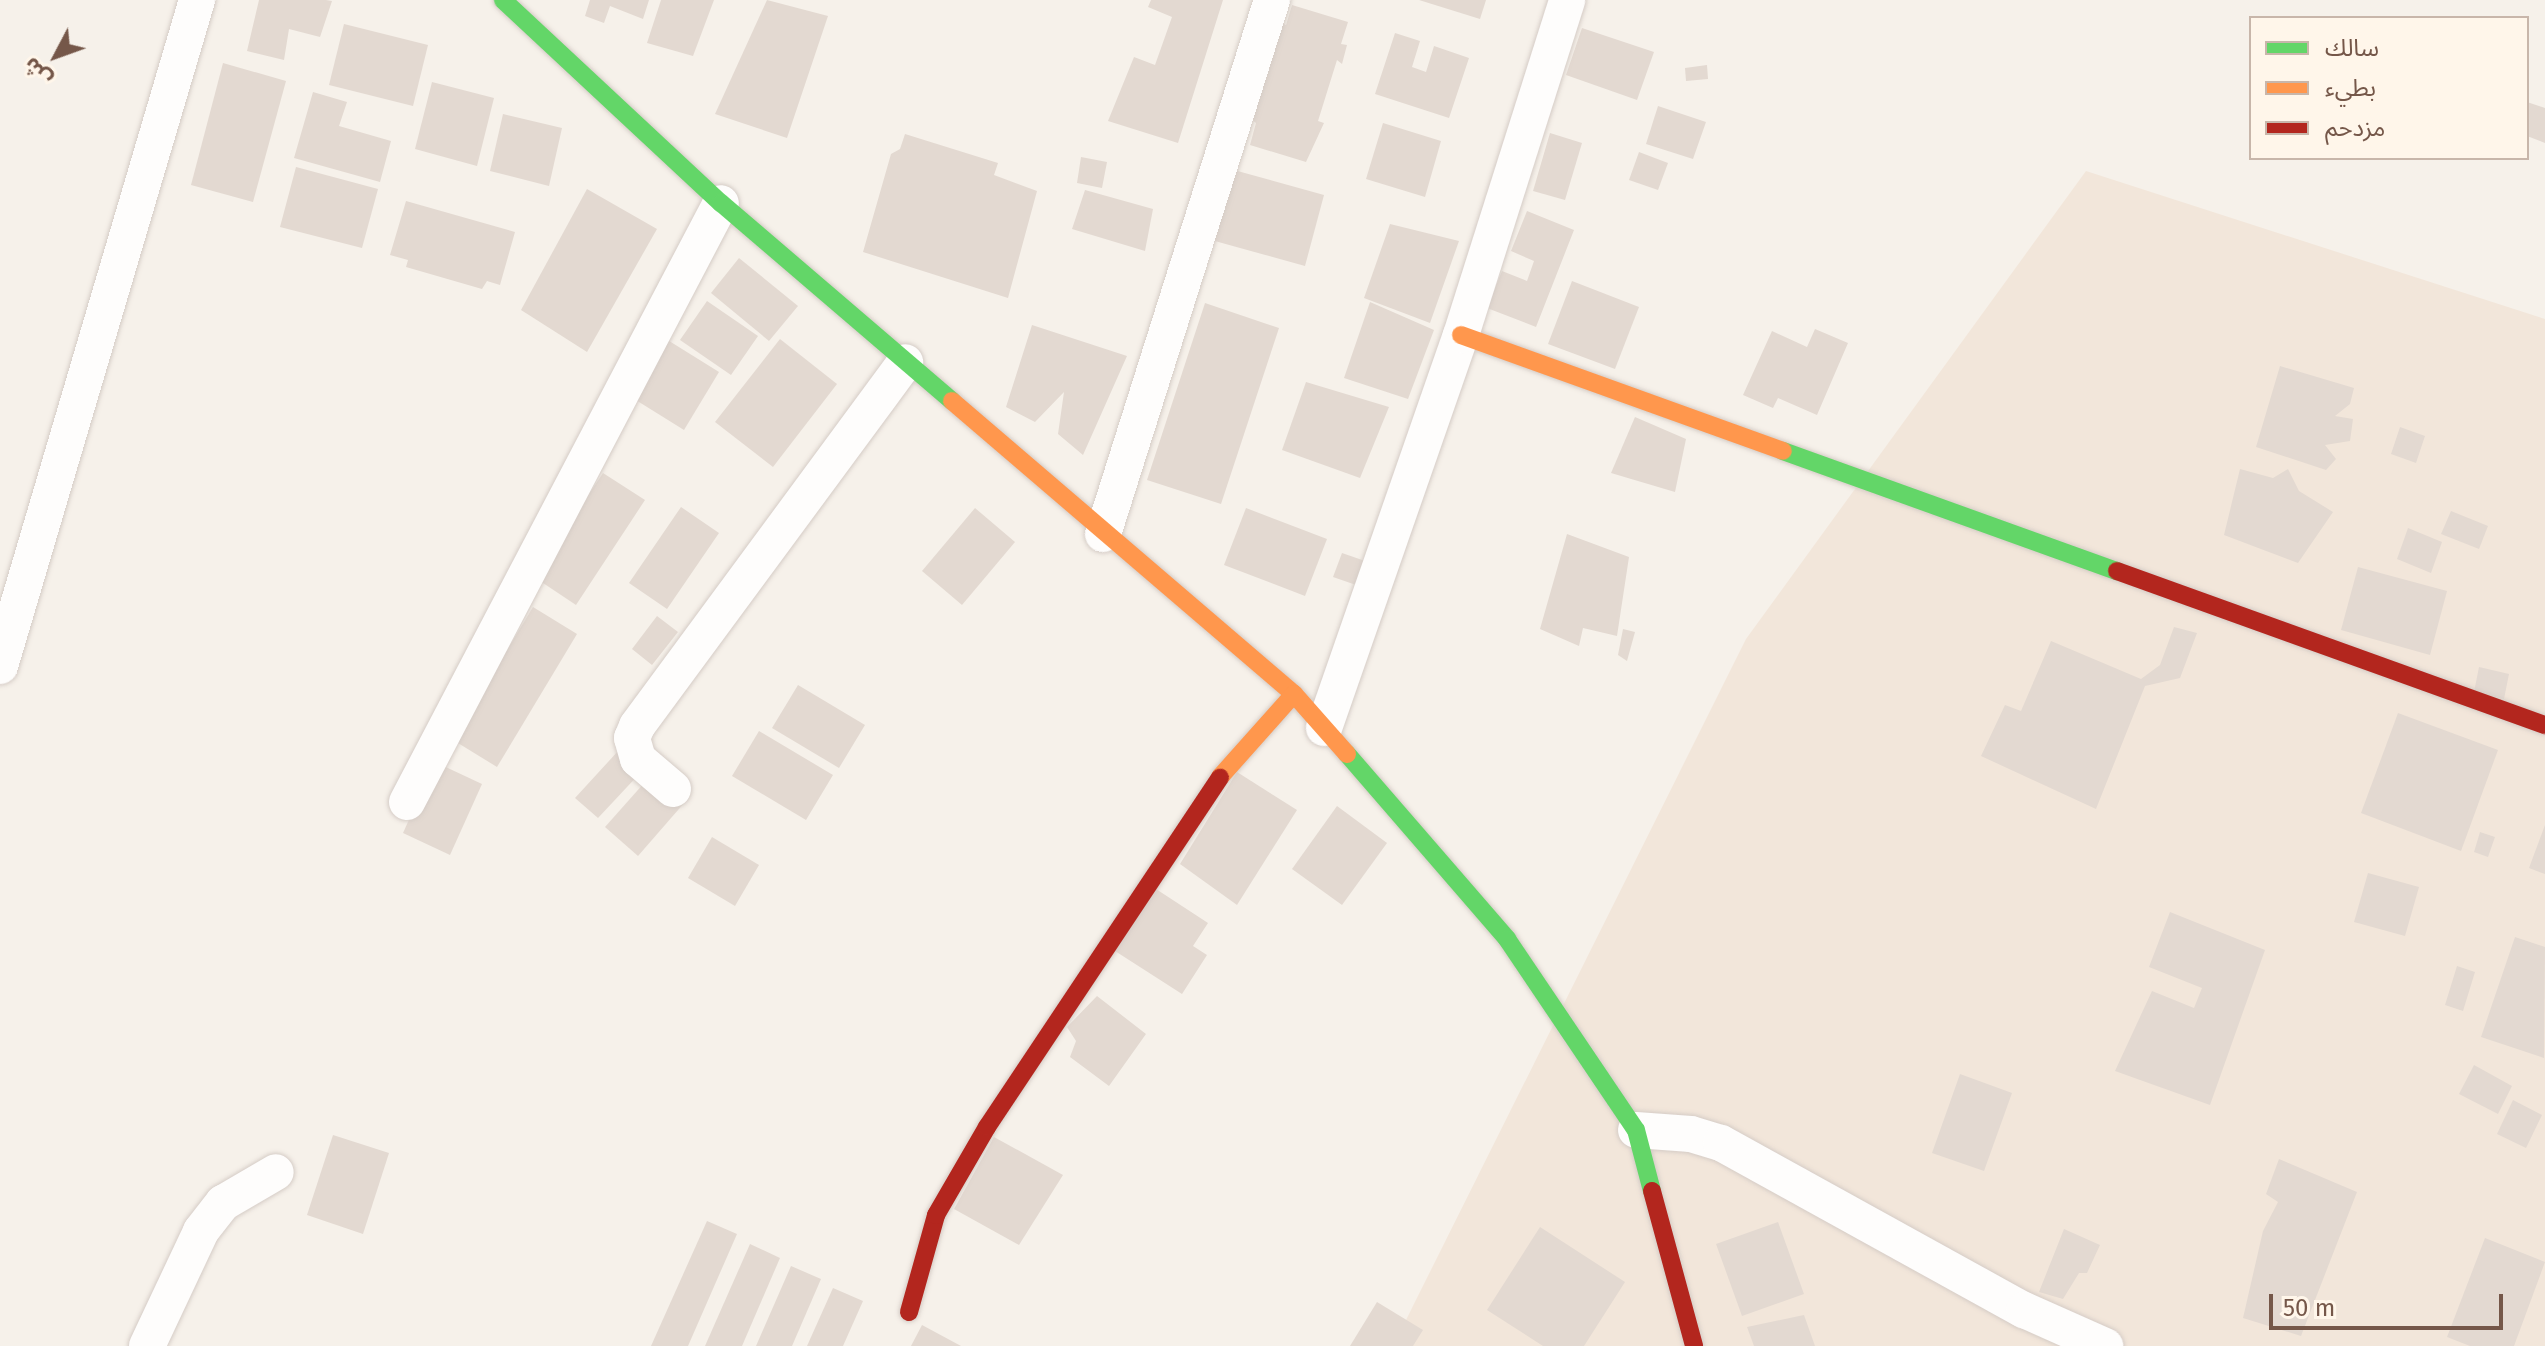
<!DOCTYPE html>
<meta charset="utf-8">
<style>
body{margin:0}
#map{position:relative;width:2545px;height:1346px;overflow:hidden;background:#f6f1ea;font-family:"Fira Sans","Noto Sans Arabic",sans-serif}
div>[style]{position:absolute}
[style*='--x']{left:calc(var(--x)*1px);top:calc(var(--y)*1px);width:calc(var(--w)*1px);rotate:calc(var(--a)*1deg)}
.residential>*{inset:0;background:#f2e6da}
.building>*{inset:0;background:#e3d9d1}
.roads{filter:drop-shadow(0 0 2px #d5ccc6) drop-shadow(0 0 2px #d5ccc6)}
.street>*{height:36px;margin:-18px;padding:0 18px;transform-origin:18px;border-radius:18px;background:#fefdfc}
.fast>*{height:18px;margin:-9px;padding:0 9px;transform-origin:9px;border-radius:9px;background:#63d668}
.slow>*{height:18px;margin:-9px;padding:0 9px;transform-origin:9px;border-radius:9px;background:#ff974d}
.jam>*{height:18px;margin:-9px;padding:0 9px;transform-origin:9px;border-radius:9px;background:#b3261e}
span{translate:-50% -50%;white-space:nowrap;text-align:center;line-height:1.15;-webkit-text-stroke:6px #fff6ea;paint-order:stroke}
.legend{position:absolute;left:2249px;top:16px;width:280px;height:144px;box-sizing:border-box;background:#fff6ea;border:2px solid #c8b6aa;margin:0;padding:10px 14px;list-style:none;font-size:24px;color:#755749}
.legend li{display:flex;align-items:center;gap:16px;height:40px}
.legend b{width:40px;border:2px solid #c8b6aa}
.north{position:absolute;left:16px;top:16px;width:80px;height:80px;-webkit-text-stroke:6px #fff6ea;paint-order:stroke;rotate:229deg;font-size:22px;font-weight:700;line-height:32px;text-align:center;color:#755749}
.north::after{content:'';display:block;margin:auto;width:28px;height:36px;background:#755749;clip-path:polygon(50% 0,100% 100%,50% 72%,0 100%)}
.scale{position:absolute;left:2269px;top:1294px;width:234px;height:36px;box-sizing:border-box;border:4px solid #755749;border-top:0;padding-left:10px;font-size:24px;line-height:28px;white-space:nowrap;color:#755749;-webkit-text-stroke:6px #fff6ea;paint-order:stroke}
</style>
<div id="map">
<div class="residential">
<i style="clip-path:polygon(2086px 171px,2545px 319px,2545px 1346px,1393px 1346px,1746px 639px)"></i>
</div>
<div class="building">
<i style="clip-path:polygon(259px 0,326px 0,332px 1px,320px 37px,289px 29px,284px 60px,247px 51px)"></i>
<i style="clip-path:polygon(590px 0,649px 0,643px 19px,610px 6px,604px 23px,585px 16px)"></i>
<i style="clip-path:polygon(661px 0,714px 0,693px 56px,647px 43px)"></i>
<i style="clip-path:polygon(767px 0,828px 16px,787px 138px,715px 114px)"></i>
<i style="clip-path:polygon(1151px 0,1223px 0,1178px 143px,1108px 121px,1134px 57px,1155px 65px,1172px 17px,1148px 7px)"></i>
<i style="clip-path:polygon(1419px 0,1486px 0,1480px 19px)"></i>
<i style="clip-path:polygon(1292px 5px,1348px 22px,1341px 44px,1347px 45px,1342px 64px,1337px 60px,1318px 121px,1324px 123px,1306px 162px,1250px 145px,1256px 123px,1251px 119px,1281px 23px,1286px 25px)"></i>
<i style="clip-path:polygon(344px 24px,428px 45px,413px 106px,329px 85px)"></i>
<i style="clip-path:polygon(1582px 28px,1654px 52px,1637px 100px,1566px 75px)"></i>
<i style="clip-path:polygon(1395px 33px,1420px 41px,1412px 67px,1426px 72px,1434px 46px,1469px 58px,1449px 118px,1375px 94px)"></i>
<i style="clip-path:polygon(223px 63px,286px 81px,253px 202px,191px 185px)"></i>
<i style="clip-path:polygon(1707px 65px,1708px 79px,1686px 81px,1685px 68px)"></i>
<i style="clip-path:polygon(432px 82px,494px 98px,477px 166px,415px 149px)"></i>
<i style="clip-path:polygon(313px 92px,347px 102px,339px 126px,391px 141px,380px 182px,294px 158px)"></i>
<i style="clip-path:polygon(2527px 102px,2545px 108px,2545px 143px,2527px 136px)"></i>
<i style="clip-path:polygon(1658px 106px,1706px 122px,1693px 159px,1646px 144px)"></i>
<i style="clip-path:polygon(503px 114px,562px 128px,549px 186px,490px 171px)"></i>
<i style="clip-path:polygon(1383px 123px,1441px 141px,1425px 197px,1366px 179px)"></i>
<i style="clip-path:polygon(1550px 133px,1582px 143px,1565px 200px,1533px 191px)"></i>
<i style="clip-path:polygon(905px 134px,998px 163px,994px 175px,1037px 191px,1008px 298px,863px 252px,891px 154px,900px 149px)"></i>
<i style="clip-path:polygon(1639px 152px,1668px 163px,1658px 190px,1629px 180px)"></i>
<i style="clip-path:polygon(1081px 157px,1107px 162px,1102px 188px,1077px 183px)"></i>
<i style="clip-path:polygon(296px 167px,378px 189px,362px 248px,280px 227px)"></i>
<i style="clip-path:polygon(1223px 167px,1324px 195px,1305px 266px,1204px 238px)"></i>
<i style="clip-path:polygon(587px 189px,657px 229px,587px 352px,521px 310px)"></i>
<i style="clip-path:polygon(1085px 190px,1153px 209px,1145px 251px,1072px 229px)"></i>
<i style="clip-path:polygon(406px 201px,515px 232px,500px 285px,487px 281px,482px 289px,406px 267px,408px 260px,390px 255px)"></i>
<i style="clip-path:polygon(1527px 211px,1574px 230px,1536px 327px,1487px 308px,1502px 271px,1527px 281px,1534px 261px,1511px 251px)"></i>
<i style="clip-path:polygon(1390px 224px,1459px 241px,1430px 323px,1364px 298px)"></i>
<i style="clip-path:polygon(739px 258px,798px 306px,769px 341px,711px 293px)"></i>
<i style="clip-path:polygon(1572px 281px,1639px 307px,1615px 369px,1548px 344px)"></i>
<i style="clip-path:polygon(707px 301px,758px 336px,731px 375px,680px 340px)"></i>
<i style="clip-path:polygon(1370px 302px,1434px 330px,1408px 399px,1344px 378px)"></i>
<i style="clip-path:polygon(1205px 303px,1279px 328px,1221px 504px,1147px 480px)"></i>
<i style="clip-path:polygon(1032px 325px,1127px 356px,1083px 455px,1058px 434px,1064px 392px,1035px 422px,1006px 407px)"></i>
<i style="clip-path:polygon(1815px 329px,1848px 343px,1817px 415px,1778px 398px,1773px 408px,1743px 395px,1772px 331px,1807px 347px)"></i>
<i style="clip-path:polygon(666px 339px,719px 372px,684px 430px,631px 397px)"></i>
<i style="clip-path:polygon(780px 339px,837px 384px,773px 467px,715px 422px)"></i>
<i style="clip-path:polygon(2280px 366px,2354px 388px,2350px 404px,2335px 416px,2353px 419px,2350px 441px,2325px 445px,2336px 459px,2326px 470px,2256px 447px)"></i>
<i style="clip-path:polygon(1306px 382px,1389px 407px,1360px 478px,1282px 450px)"></i>
<i style="clip-path:polygon(1635px 417px,1686px 439px,1675px 492px,1611px 473px)"></i>
<i style="clip-path:polygon(2400px 427px,2425px 436px,2416px 463px,2391px 454px)"></i>
<i style="clip-path:polygon(2240px 469px,2273px 478px,2288px 469px,2299px 491px,2333px 512px,2298px 563px,2224px 535px)"></i>
<i style="clip-path:polygon(603px 473px,645px 500px,576px 605px,534px 577px)"></i>
<i style="clip-path:polygon(681px 507px,719px 533px,667px 609px,629px 583px)"></i>
<i style="clip-path:polygon(975px 508px,1015px 542px,962px 605px,922px 571px)"></i>
<i style="clip-path:polygon(1246px 508px,1327px 539px,1305px 596px,1224px 565px)"></i>
<i style="clip-path:polygon(2451px 511px,2488px 526px,2479px 549px,2441px 534px)"></i>
<i style="clip-path:polygon(2408px 528px,2442px 542px,2431px 573px,2397px 559px)"></i>
<i style="clip-path:polygon(1567px 534px,1629px 557px,1617px 636px,1583px 628px,1579px 646px,1540px 629px)"></i>
<i style="clip-path:polygon(1342px 553px,1368px 562px,1359px 586px,1333px 577px)"></i>
<i style="clip-path:polygon(2358px 567px,2447px 591px,2430px 655px,2341px 630px)"></i>
<i style="clip-path:polygon(533px 607px,577px 634px,497px 767px,453px 740px)"></i>
<i style="clip-path:polygon(657px 616px,678px 632px,652px 665px,632px 649px)"></i>
<i style="clip-path:polygon(2174px 627px,2197px 633px,2180px 678px,2145px 686px,2096px 809px,1981px 756px,2005px 705px,2021px 711px,2051px 641px,2141px 679px,2160px 665px)"></i>
<i style="clip-path:polygon(1623px 629px,1635px 632px,1627px 661px,1618px 655px)"></i>
<i style="clip-path:polygon(2479px 667px,2509px 674px,2504px 699px,2474px 692px)"></i>
<i style="clip-path:polygon(798px 685px,865px 725px,839px 768px,772px 728px)"></i>
<i style="clip-path:polygon(2398px 713px,2498px 750px,2461px 851px,2361px 813px)"></i>
<i style="clip-path:polygon(759px 731px,833px 775px,806px 820px,732px 776px)"></i>
<i style="clip-path:polygon(619px 750px,642px 771px,598px 818px,575px 798px)"></i>
<i style="clip-path:polygon(435px 762px,482px 784px,450px 855px,403px 833px)"></i>
<i style="clip-path:polygon(1237px 772px,1297px 810px,1237px 905px,1180px 864px)"></i>
<i style="clip-path:polygon(653px 773px,685px 802px,638px 856px,605px 827px)"></i>
<i style="clip-path:polygon(1337px 806px,1387px 843px,1342px 905px,1292px 869px)"></i>
<i style="clip-path:polygon(2545px 825px,2545px 874px,2529px 868px)"></i>
<i style="clip-path:polygon(2480px 832px,2495px 837px,2488px 857px,2474px 852px)"></i>
<i style="clip-path:polygon(712px 837px,759px 865px,735px 906px,688px 878px)"></i>
<i style="clip-path:polygon(2368px 873px,2419px 887px,2405px 936px,2354px 922px)"></i>
<i style="clip-path:polygon(1156px 889px,1208px 923px,1193px 946px,1207px 955px,1182px 994px,1115px 951px)"></i>
<i style="clip-path:polygon(2170px 912px,2265px 950px,2210px 1105px,2115px 1071px,2152px 991px,2194px 1008px,2202px 988px,2149px 967px)"></i>
<i style="clip-path:polygon(2515px 937px,2545px 947px,2544px 1058px,2481px 1037px)"></i>
<i style="clip-path:polygon(2457px 966px,2475px 972px,2463px 1011px,2445px 1005px)"></i>
<i style="clip-path:polygon(1097px 996px,1146px 1034px,1109px 1086px,1070px 1057px,1076px 1041px,1067px 1027px)"></i>
<i style="clip-path:polygon(2474px 1065px,2512px 1086px,2498px 1114px,2459px 1094px)"></i>
<i style="clip-path:polygon(1960px 1074px,2012px 1093px,1984px 1171px,1932px 1153px)"></i>
<i style="clip-path:polygon(2513px 1100px,2542px 1115px,2526px 1148px,2497px 1134px)"></i>
<i style="clip-path:polygon(333px 1135px,389px 1153px,363px 1234px,307px 1215px)"></i>
<i style="clip-path:polygon(994px 1137px,1063px 1175px,1019px 1245px,954px 1209px)"></i>
<i style="clip-path:polygon(2279px 1159px,2357px 1192px,2301px 1336px,2243px 1318px,2263px 1231px,2278px 1202px,2266px 1194px)"></i>
<i style="clip-path:polygon(707px 1221px,737px 1234px,688px 1346px,651px 1346px)"></i>
<i style="clip-path:polygon(1778px 1222px,1804px 1294px,1742px 1316px,1716px 1244px)"></i>
<i style="clip-path:polygon(1540px 1227px,1625px 1282px,1584px 1346px,1543px 1346px,1487px 1310px)"></i>
<i style="clip-path:polygon(2064px 1229px,2100px 1245px,2087px 1273px,2079px 1273px,2063px 1299px,2039px 1292px)"></i>
<i style="clip-path:polygon(2485px 1238px,2545px 1262px,2514px 1346px,2470px 1346px,2447px 1337px)"></i>
<i style="clip-path:polygon(750px 1244px,780px 1258px,742px 1346px,705px 1346px)"></i>
<i style="clip-path:polygon(791px 1266px,821px 1279px,792px 1346px,756px 1346px)"></i>
<i style="clip-path:polygon(833px 1288px,863px 1301px,843px 1346px,807px 1346px)"></i>
<i style="clip-path:polygon(1377px 1302px,1423px 1330px,1413px 1346px,1350px 1346px)"></i>
<i style="clip-path:polygon(1804px 1315px,1815px 1346px,1754px 1346px,1747px 1327px)"></i>
<i style="clip-path:polygon(922px 1325px,961px 1346px,911px 1346px)"></i>
</div>
<div class="roads">
<div class="street">
<i style="--x:1103;--y:534;--w:560;--a:-72.44"></i>
<i style="--x:0;--y:666;--w:695;--a:-73.52"></i>
<i style="--x:1324;--y:728;--w:416;--a:-70.8"></i>
<i style="--x:1461;--y:335;--w:351;--a:-72.4"></i>
<i style="--x:673;--y:789;--w:46;--a:-139.4"></i>
<i style="--x:638;--y:759;--w:22;--a:-106"></i>
<i style="--x:632;--y:738;--w:13;--a:-67"></i>
<i style="--x:637;--y:726;--w:452;--a:-53.6"></i>
<i style="--x:407;--y:802;--w:676;--a:-62.34"></i>
<i style="--x:1636;--y:1130;--w:55;--a:4.2"></i>
<i style="--x:1691;--y:1134;--w:31;--a:17"></i>
<i style="--x:1721;--y:1143;--w:346;--a:28.9"></i>
<i style="--x:2024;--y:1310;--w:89;--a:24"></i>
<i style="--x:147;--y:1346;--w:127;--a:-64.8"></i>
<i style="--x:201;--y:1231;--w:36;--a:-52"></i>
<i style="--x:223;--y:1203;--w:61;--a:-30.3"></i>
</div>
<div class="fast">
<i style="--x:503;--y:0;--w:298;--a:43"></i>
<i style="--x:721;--y:203;--w:304;--a:40.6"></i>
<i style="--x:1783;--y:451;--w:355;--a:19.8"></i>
<i style="--x:1347;--y:754;--w:245;--a:49.1"></i>
<i style="--x:1507;--y:939;--w:230;--a:56"></i>
<i style="--x:1636;--y:1130;--w:63;--a:75.3"></i>
</div>
<div class="slow">
<i style="--x:1461;--y:335;--w:342;--a:19.8"></i>
<i style="--x:952;--y:401;--w:450;--a:40.6"></i>
<i style="--x:1294;--y:694;--w:80;--a:48.5"></i>
<i style="--x:1220;--y:777;--w:111;--a:-48.3"></i>
</div>
<div class="jam">
<i style="--x:2117;--y:571;--w:455;--a:19.8"></i>
<i style="--x:1652;--y:1191;--w:161;--a:74.8"></i>
<i style="--x:909;--y:1312;--w:101;--a:-74.4"></i>
<i style="--x:936;--y:1215;--w:102;--a:-59.9"></i>
<i style="--x:987;--y:1127;--w:420;--a:-56.3"></i>
</div>
</div>
<ul class="legend">
<li><b style="height:10px;background:#63d668"></b>سالك</li>
<li><b style="height:10px;background:#ff974d"></b>بطيء</li>
<li><b style="height:10px;background:#b3261e"></b>مزدحم</li>
</ul>
<div class="north">ش</div>
<div class="scale">50 m</div>
</div>
